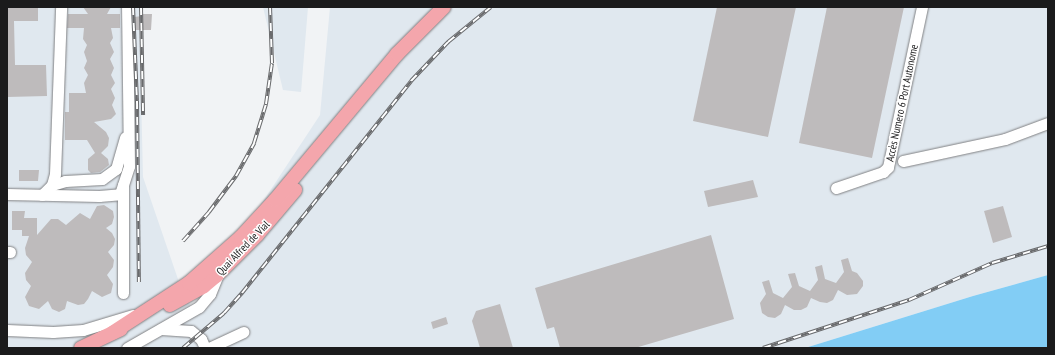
<!DOCTYPE html>
<meta charset="utf-8">
<style>
body{margin:0}
#map{position:relative;width:1055px;height:355px;overflow:hidden;background:#f1f3f5;font-family:"PT Sans Narrow",sans-serif}
div>[style]{position:absolute}
[style*='--x']{left:calc(var(--x)*1px);top:calc(var(--y)*1px);width:calc(var(--w)*1px);rotate:calc(var(--a)*1deg)}
.built>*{inset:0;background:#e0e8ef}
.water>*{inset:0;background:#82cdf5}
.building>*{inset:0;background:#bebbbc}
.roads{filter:drop-shadow(0 0 1px #808183) drop-shadow(0 0 1px #808183)}
.minor>*{height:11px;margin:-5.5px;padding:0 5.5px;transform-origin:5.5px;border-radius:5.5px;background:#fff}
.major>*{height:14px;margin:-7px;padding:0 7px;transform-origin:7px;border-radius:7px;background:#f4a6ac}
.rail>*{height:4px;margin-top:-2px;transform-origin:0;background:repeating-linear-gradient(90deg,#fff 0 8px,#696a6c 0 16px);box-sizing:border-box;border-block:1px solid #696a6c}
span{translate:-50% -50%;white-space:nowrap;text-align:center;line-height:1.15;-webkit-text-stroke:3px #fff;paint-order:stroke}
.street-label{font-size:11px;color:#1b1b1c}
.frame{position:absolute;inset:0;border:8px solid #1b1b1c;pointer-events:none}
</style>
<div id="map">
<div class="built">
<i style="clip-path:polygon(7px 7px,139px 7px,143px 177px,180px 285px,192px 309px,320px 115px,330px 7px,1048px 7px,1048px 275px,973px 296px,805px 348px,7px 348px)"></i>
<i style="clip-path:polygon(263px 7px,308px 7px,301px 92px,283px 90px)"></i>
</div>
<div class="water">
<i style="clip-path:polygon(1048px 275px,1048px 348px,805px 348px,973px 296px)"></i>
</div>
<div class="building">
<i style="clip-path:polygon(7px 7px,38px 7px,38px 21px,14px 21px,15px 65px,46px 65px,47px 96px,7px 97px)"></i>
<i style="clip-path:polygon(83px 7px,111px 7px,107px 14px,120px 14px,120px 28px,111px 28px,113px 38px,110px 43px,114px 52px,110px 59px,114px 68px,111px 75px,115px 83px,111px 89px,115px 98px,112px 105px,116px 114px,111px 119px,94px 122px,106px 132px,109px 138px,108px 146px,101px 153px,108px 159px,109px 165px,100px 172px,91px 173px,88px 170px,88px 159px,95px 153px,87px 140px,65px 140px,65px 112px,69px 112px,69px 93px,86px 93px,84px 83px,88px 75px,84px 68px,87px 61px,84px 52px,87px 45px,83px 39px,84px 28px,67px 28px,68px 14px,88px 14px)"></i>
<i style="clip-path:polygon(717px 7px,796px 7px,768px 137px,693px 121px)"></i>
<i style="clip-path:polygon(827px 7px,904px 7px,872px 158px,799px 143px)"></i>
<i style="clip-path:polygon(142px 14px,152px 14px,151px 30px,135px 30px,134px 17px,142px 16px)"></i>
<i style="clip-path:polygon(19px 170px,39px 170px,38px 181px,19px 181px)"></i>
<i style="clip-path:polygon(753px 180px,758px 197px,708px 207px,704px 191px)"></i>
<i style="clip-path:polygon(104px 205px,113px 211px,114px 217px,112px 224px,106px 228px,112px 233px,115px 239px,114px 245px,108px 252px,114px 260px,113px 267px,107px 275px,113px 284px,111px 293px,102px 297px,92px 291px,88px 299px,84px 304px,78px 305px,67px 301px,65px 309px,59px 312px,52px 309px,48px 301px,39px 309px,29px 306px,25px 297px,31px 286px,26px 280px,25px 273px,32px 262px,26px 255px,25px 248px,29px 236px,22px 236px,22px 230px,12px 230px,12px 211px,25px 211px,24px 218px,37px 218px,37px 235px,51px 219px,58px 219px,66px 225px,80px 213px,90px 219px,97px 206px)"></i>
<i style="clip-path:polygon(1003px 206px,1012px 237px,993px 243px,984px 211px)"></i>
<i style="clip-path:polygon(711px 235px,734px 319px,635px 348px,560px 348px,554px 327px,547px 329px,535px 288px)"></i>
<i style="clip-path:polygon(848px 258px,852px 271px,857px 273px,863px 281px,863px 286px,857px 294px,847px 295px,838px 290px,833px 300px,827px 303px,820px 302px,811px 298px,807px 307px,801px 310px,794px 310px,785px 305px,781px 314px,775px 318px,768px 317px,762px 313px,760px 303px,766px 294px,762px 282px,769px 280px,773px 293px,783px 298px,792px 287px,788px 274px,795px 273px,799px 286px,810px 291px,818px 280px,815px 267px,822px 265px,825px 279px,836px 283px,844px 272px,841px 260px)"></i>
<i style="clip-path:polygon(500px 304px,513px 348px,480px 348px,472px 321px,476px 311px)"></i>
<i style="clip-path:polygon(446px 317px,448px 324px,433px 329px,431px 322px)"></i>
</div>
<div class="roads">
<div class="minor">
<i style="--x:903;--y:161;--w:104;--a:-12.2"></i>
<i style="--x:1005;--y:139;--w:46;--a:-20.4"></i>
<i style="--x:52;--y:185;--w:14;--a:-17"></i>
<i style="--x:65;--y:181;--w:37;--a:-3"></i>
<i style="--x:102;--y:179;--w:17;--a:-36"></i>
<i style="--x:116;--y:169;--w:33;--a:-74"></i>
<i style="--x:836;--y:188;--w:50;--a:-18.8"></i>
<i style="--x:883;--y:172;--w:7;--a:-45"></i>
<i style="--x:888;--y:167;--w:164;--a:-78"></i>
<i style="--x:7;--y:194;--w:92;--a:1.2"></i>
<i style="--x:99;--y:196;--w:21;--a:-5"></i>
<i style="--x:120;--y:194;--w:29;--a:-72"></i>
<i style="--x:129;--y:166;--w:159;--a:-90.7"></i>
<i style="--x:42;--y:195;--w:14;--a:-45"></i>
<i style="--x:52;--y:185;--w:11;--a:-75"></i>
<i style="--x:55;--y:174;--w:167;--a:-87.9"></i>
<i style="--x:7;--y:252;--w:3;--a:0"></i>
<i style="--x:123;--y:293;--w:108;--a:-90"></i>
<i style="--x:161;--y:329;--w:30;--a:4"></i>
<i style="--x:191;--y:331;--w:13;--a:39"></i>
<i style="--x:201;--y:339;--w:10;--a:66"></i>
<i style="--x:7;--y:330;--w:46;--a:2.5"></i>
<i style="--x:53;--y:332;--w:30;--a:-4"></i>
<i style="--x:83;--y:330;--w:52;--a:-16.7"></i>
<i style="--x:127;--y:348;--w:83;--a:-29.7"></i>
<i style="--x:199;--y:307;--w:17;--a:-50"></i>
<i style="--x:210;--y:294;--w:22;--a:-68"></i>
<i style="--x:209;--y:348;--w:38;--a:-25"></i>
</div>
<div class="major">
<i style="--x:170;--y:305;--w:39;--a:-29"></i>
<i style="--x:204;--y:286;--w:16;--a:-40"></i>
<i style="--x:216;--y:276;--w:58;--a:-45"></i>
<i style="--x:257;--y:235;--w:59;--a:-49.8"></i>
<i style="--x:112;--y:333;--w:92;--a:-33"></i>
<i style="--x:189;--y:283;--w:69;--a:-41.5"></i>
<i style="--x:241;--y:237;--w:50;--a:-47.4"></i>
<i style="--x:275;--y:200;--w:190;--a:-50.1"></i>
<i style="--x:397;--y:54;--w:66;--a:-45"></i>
<i style="--x:81;--y:348;--w:44;--a:-25.4"></i>
</div>
</div>
<div class="rail">
<i style="--x:133;--y:7;--w:94;--a:87.6"></i>
<i style="--x:137;--y:101;--w:181;--a:89.4"></i>
<i style="--x:141;--y:7;--w:108;--a:88.9"></i>
<i style="--x:183;--y:241;--w:39;--a:-48"></i>
<i style="--x:209;--y:212;--w:45;--a:-53.1"></i>
<i style="--x:236;--y:176;--w:38;--a:-61"></i>
<i style="--x:254;--y:143;--w:41;--a:-72.9"></i>
<i style="--x:266;--y:104;--w:41;--a:-81.7"></i>
<i style="--x:272;--y:63;--w:56;--a:-92"></i>
<i style="--x:183;--y:348;--w:54;--a:-40.5"></i>
<i style="--x:224;--y:313;--w:27;--a:-48"></i>
<i style="--x:242;--y:293;--w:271;--a:-51.4"></i>
<i style="--x:411;--y:81;--w:54;--a:-46.5"></i>
<i style="--x:448;--y:42;--w:55;--a:-39.1"></i>
<i style="--x:763;--y:348;--w:154;--a:-18.2"></i>
<i style="--x:909;--y:300;--w:91;--a:-24"></i>
<i style="--x:992;--y:263;--w:59;--a:-16.9"></i>
</div>
<div class="street-label">
<span style="left:902px;top:103px;rotate:-78deg">Accès Numero 6 Port Autonome</span>
<span style="left:243px;top:248px;rotate:-46deg">Quai Alfred de Vial</span>
</div>
<div class="frame"></div>
</div>
